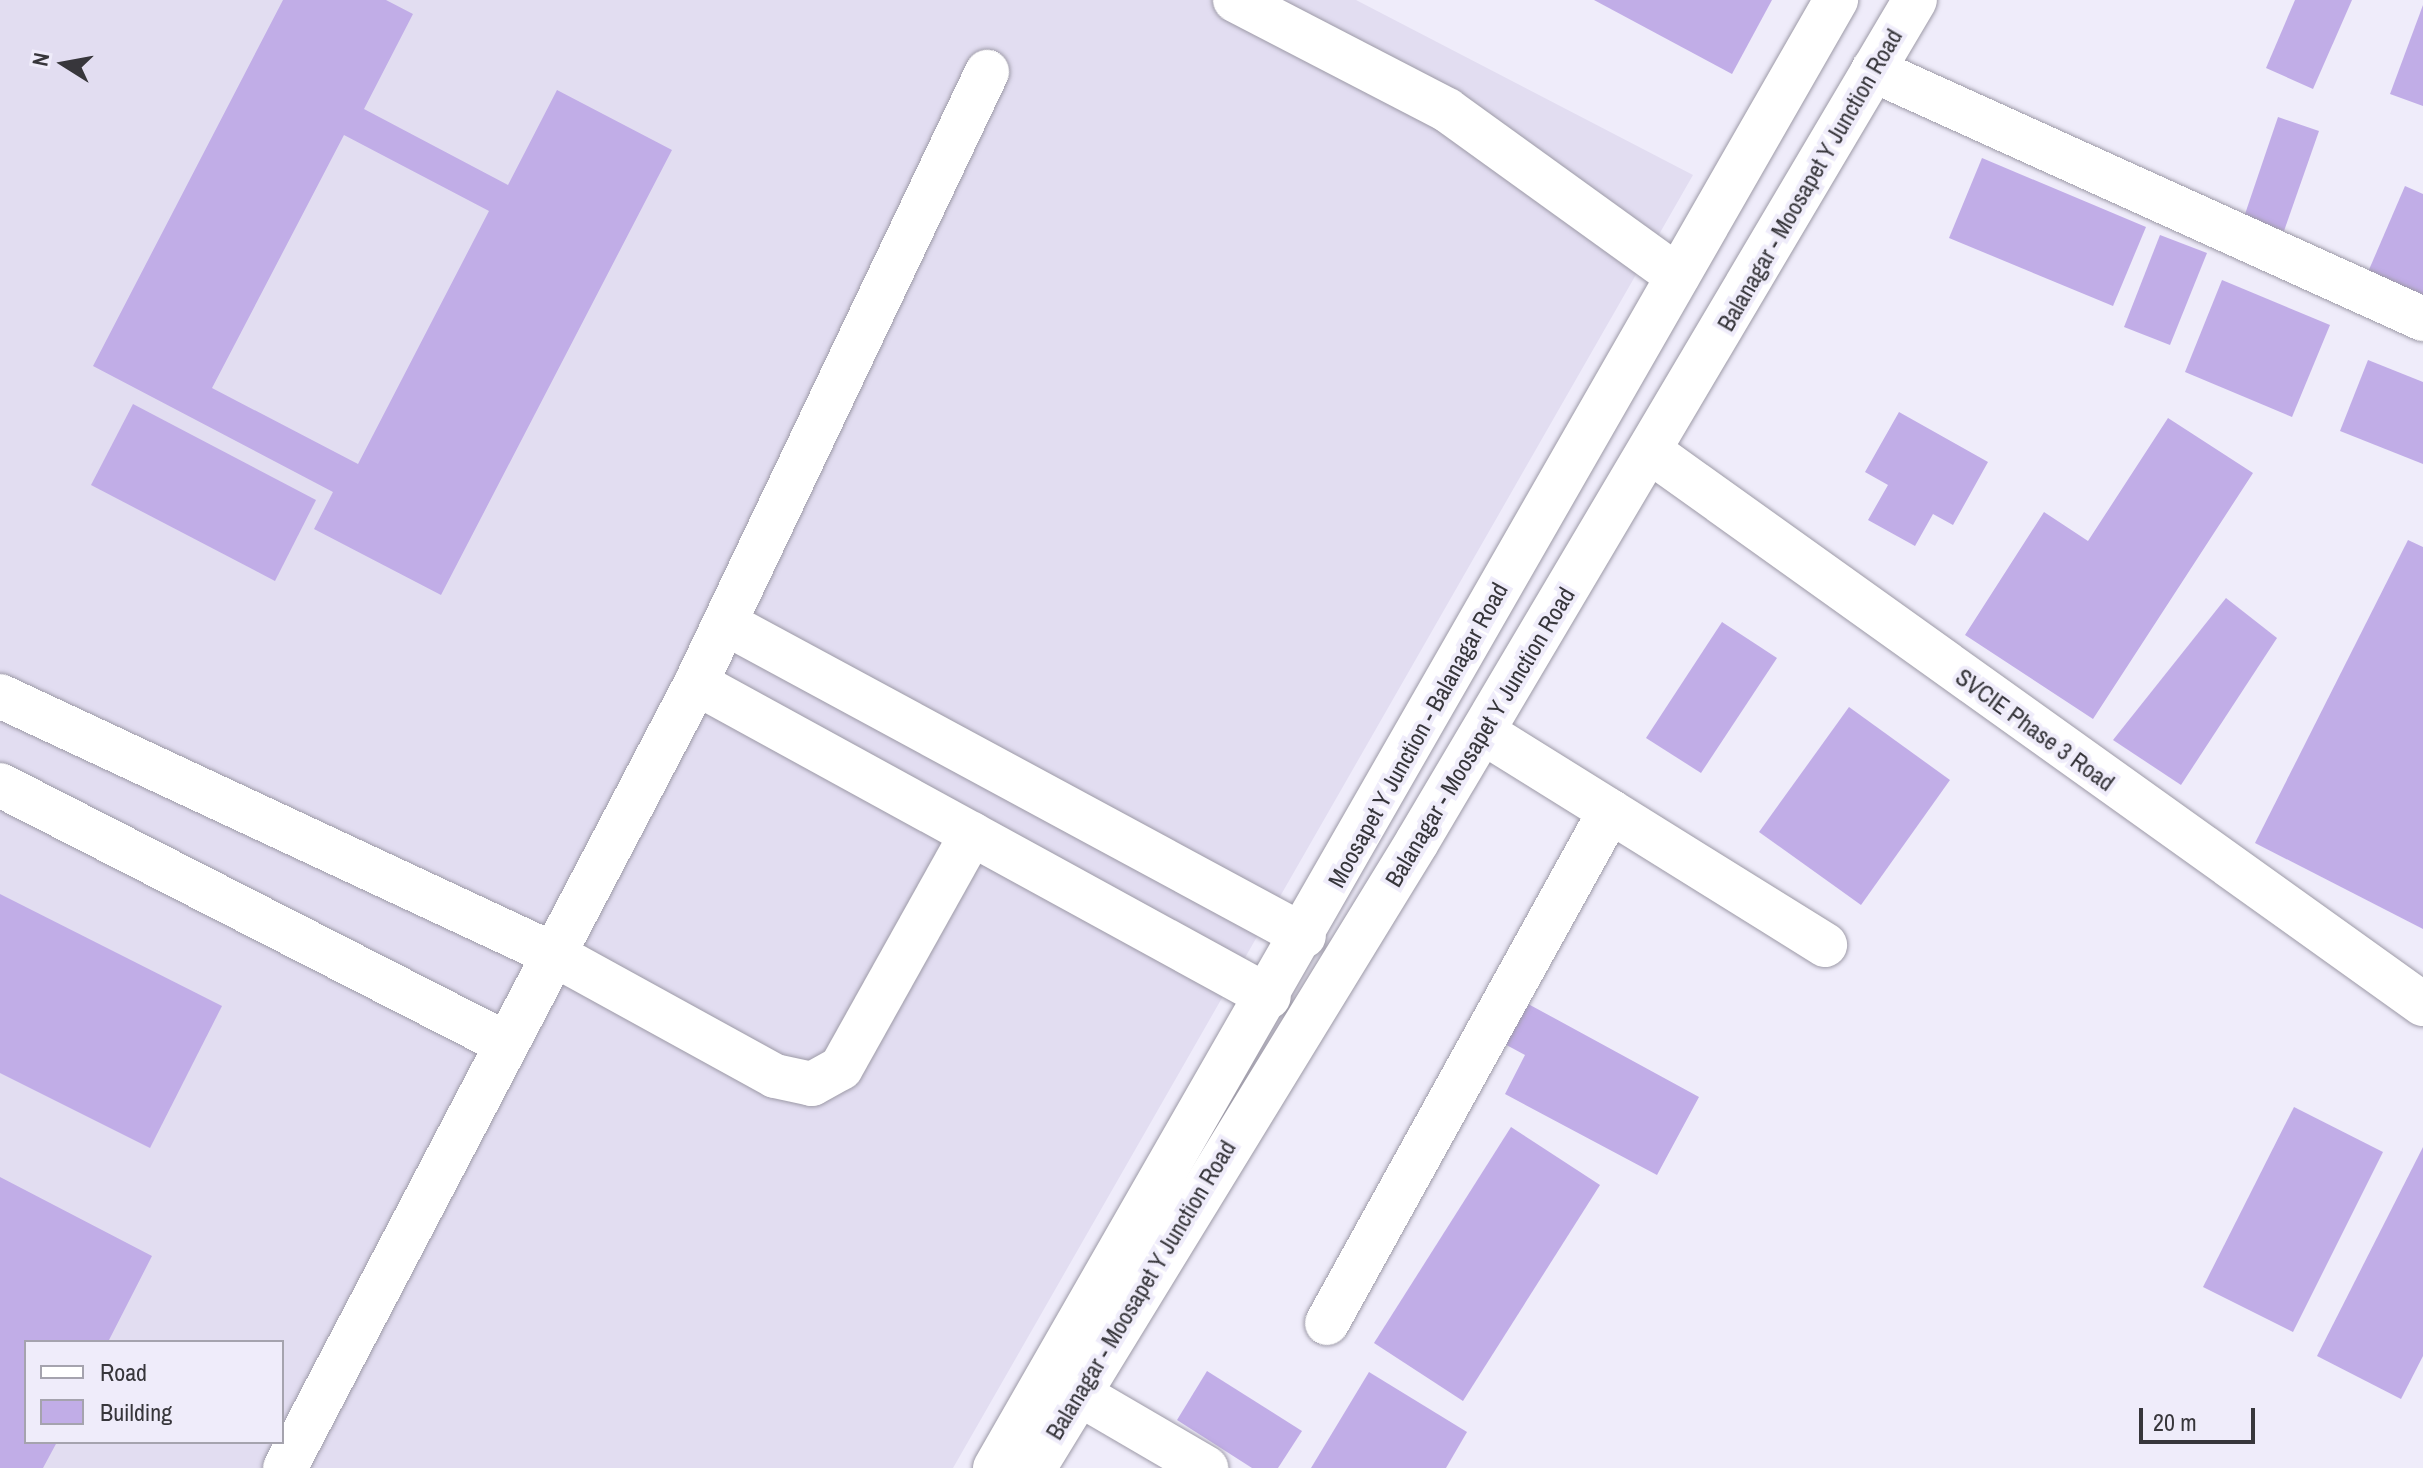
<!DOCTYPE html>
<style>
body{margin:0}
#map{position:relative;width:2423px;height:1468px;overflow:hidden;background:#efecfa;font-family:"Archivo Narrow",sans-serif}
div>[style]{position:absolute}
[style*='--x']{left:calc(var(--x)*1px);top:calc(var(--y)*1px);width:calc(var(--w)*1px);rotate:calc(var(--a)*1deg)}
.built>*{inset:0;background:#e2ddf1}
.building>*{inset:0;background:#c1ade7}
.roads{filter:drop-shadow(0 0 2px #9d9aa7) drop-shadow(0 0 2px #9d9aa7)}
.minor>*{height:44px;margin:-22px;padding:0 22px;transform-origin:22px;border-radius:22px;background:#fff}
.major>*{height:44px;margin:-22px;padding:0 22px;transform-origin:22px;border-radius:22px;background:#fff}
span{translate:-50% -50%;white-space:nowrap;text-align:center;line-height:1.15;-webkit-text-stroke:8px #efecfa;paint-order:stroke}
.street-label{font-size:24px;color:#37363b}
.legend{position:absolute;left:24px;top:1340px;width:260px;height:104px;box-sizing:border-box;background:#efecfa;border:2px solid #a5a3ae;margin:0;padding:10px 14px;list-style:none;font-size:24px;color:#37363b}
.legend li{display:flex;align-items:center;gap:16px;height:40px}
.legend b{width:40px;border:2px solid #a5a3ae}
.north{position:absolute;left:24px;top:24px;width:80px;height:80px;-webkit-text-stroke:6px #efecfa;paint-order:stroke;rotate:281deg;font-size:22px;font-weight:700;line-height:32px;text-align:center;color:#37363b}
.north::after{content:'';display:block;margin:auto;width:28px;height:36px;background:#37363b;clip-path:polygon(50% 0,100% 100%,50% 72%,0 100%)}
.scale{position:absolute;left:2139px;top:1408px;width:116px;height:36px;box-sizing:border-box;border:4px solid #37363b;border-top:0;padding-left:10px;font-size:24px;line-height:28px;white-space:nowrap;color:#37363b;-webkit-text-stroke:6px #efecfa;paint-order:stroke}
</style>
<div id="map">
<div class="built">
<i style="clip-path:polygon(evenodd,0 0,1356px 0,1693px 175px,953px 1468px,0 1468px,0 0,26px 1342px,282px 1342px,282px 1442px,26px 1442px,26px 1342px)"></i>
</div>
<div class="building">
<i style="clip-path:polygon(evenodd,283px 0,386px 0,413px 14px,364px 109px,508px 185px,557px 90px,672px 150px,441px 595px,314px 529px,333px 492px,93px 366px,283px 0,344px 135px,489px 211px,358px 464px,212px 388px,344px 135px)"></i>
<i style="clip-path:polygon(1594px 0,1772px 0,1732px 74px)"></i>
<i style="clip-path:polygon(2295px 0,2352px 0,2313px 89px,2266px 68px)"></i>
<i style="clip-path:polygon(2423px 5px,2423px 106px,2390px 94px)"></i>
<i style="clip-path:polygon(2278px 117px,2319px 131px,2284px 231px,2244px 217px)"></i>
<i style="clip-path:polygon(1982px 158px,2146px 227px,2113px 306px,1949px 238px)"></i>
<i style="clip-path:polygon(2405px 186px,2423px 194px,2423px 296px,2368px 272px)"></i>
<i style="clip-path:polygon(2160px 235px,2207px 253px,2170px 345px,2124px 327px)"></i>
<i style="clip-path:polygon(2222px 280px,2330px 325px,2292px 417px,2185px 372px)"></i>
<i style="clip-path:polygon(2368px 360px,2423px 382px,2423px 464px,2340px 431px)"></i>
<i style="clip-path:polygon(133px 404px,316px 500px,275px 581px,91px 485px)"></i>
<i style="clip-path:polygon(1899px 412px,1988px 462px,1953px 525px,1933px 514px,1915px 546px,1868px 520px,1888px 485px,1865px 472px)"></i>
<i style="clip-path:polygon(2168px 418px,2253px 473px,2093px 719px,1965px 635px,2044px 512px,2088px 541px)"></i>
<i style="clip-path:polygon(2408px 540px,2423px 547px,2423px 929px,2255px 843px)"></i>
<i style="clip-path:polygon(2226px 598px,2277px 638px,2181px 785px,2113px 740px)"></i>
<i style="clip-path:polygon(1722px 622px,1777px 658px,1701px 773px,1646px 738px)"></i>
<i style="clip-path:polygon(1849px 707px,1950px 780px,1861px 905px,1759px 832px)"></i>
<i style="clip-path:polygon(0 894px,222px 1006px,150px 1148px,0 1073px)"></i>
<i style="clip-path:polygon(1521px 1000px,1699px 1097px,1657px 1175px,1505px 1094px,1525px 1055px,1499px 1041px)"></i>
<i style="clip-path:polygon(2294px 1107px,2383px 1152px,2293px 1332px,2203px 1287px)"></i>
<i style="clip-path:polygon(1511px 1127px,1600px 1185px,1463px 1401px,1374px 1343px)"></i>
<i style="clip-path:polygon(2423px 1147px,2423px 1356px,2401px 1399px,2317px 1356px)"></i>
<i style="clip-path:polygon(0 1177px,152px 1256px,108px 1342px,26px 1342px,26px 1442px,57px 1442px,43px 1468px,0 1468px)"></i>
<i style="clip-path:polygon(1207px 1371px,1302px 1431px,1278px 1468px,1252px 1468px,1177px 1420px)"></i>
<i style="clip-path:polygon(1369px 1372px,1467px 1432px,1446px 1468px,1311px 1468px)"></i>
</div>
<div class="roads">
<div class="minor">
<i style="--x:1235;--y:0;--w:239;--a:27.4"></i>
<i style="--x:1447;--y:110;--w:284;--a:35.8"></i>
<i style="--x:1873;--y:70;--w:604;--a:24.36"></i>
<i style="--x:1651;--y:452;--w:949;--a:35.57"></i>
<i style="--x:725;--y:623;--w:658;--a:28.4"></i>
<i style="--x:696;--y:683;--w:653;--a:28.72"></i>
<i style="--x:0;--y:696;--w:612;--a:25.02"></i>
<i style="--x:555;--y:955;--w:251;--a:28.8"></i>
<i style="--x:775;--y:1076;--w:38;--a:12"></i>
<i style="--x:812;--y:1084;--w:33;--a:-29"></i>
<i style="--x:841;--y:1068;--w:268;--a:-60.8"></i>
<i style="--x:1483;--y:732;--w:403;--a:31.9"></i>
<i style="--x:0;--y:785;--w:569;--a:27.06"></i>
<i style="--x:1327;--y:1323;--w:585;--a:-61.07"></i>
<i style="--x:1076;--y:1392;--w:151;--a:30.3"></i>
<i style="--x:285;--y:1468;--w:886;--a:-62.36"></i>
<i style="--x:696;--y:683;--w:677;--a:-64.53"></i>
</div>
<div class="major">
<i style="--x:995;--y:1468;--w:1692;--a:-60.19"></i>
<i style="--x:1034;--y:1468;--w:734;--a:-58.54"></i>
<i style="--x:1417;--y:842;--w:978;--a:-59.4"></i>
</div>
</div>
<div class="street-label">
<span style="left:1810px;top:180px;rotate:-60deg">Balanagar - Moosapet Y Junction Road</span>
<span style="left:2035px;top:730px;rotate:36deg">SVCIE Phase 3 Road</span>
<span style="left:1418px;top:735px;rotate:-61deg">Moosapet Y Junction - Balanagar Road</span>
<span style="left:1480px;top:737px;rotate:-59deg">Balanagar - Moosapet Y Junction Road</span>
<span style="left:1141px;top:1290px;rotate:-59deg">Balanagar - Moosapet Y Junction Road</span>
</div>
<ul class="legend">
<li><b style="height:10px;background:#fff"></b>Road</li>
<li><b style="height:22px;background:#c1ade7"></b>Building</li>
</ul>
<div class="north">N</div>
<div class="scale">20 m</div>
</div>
